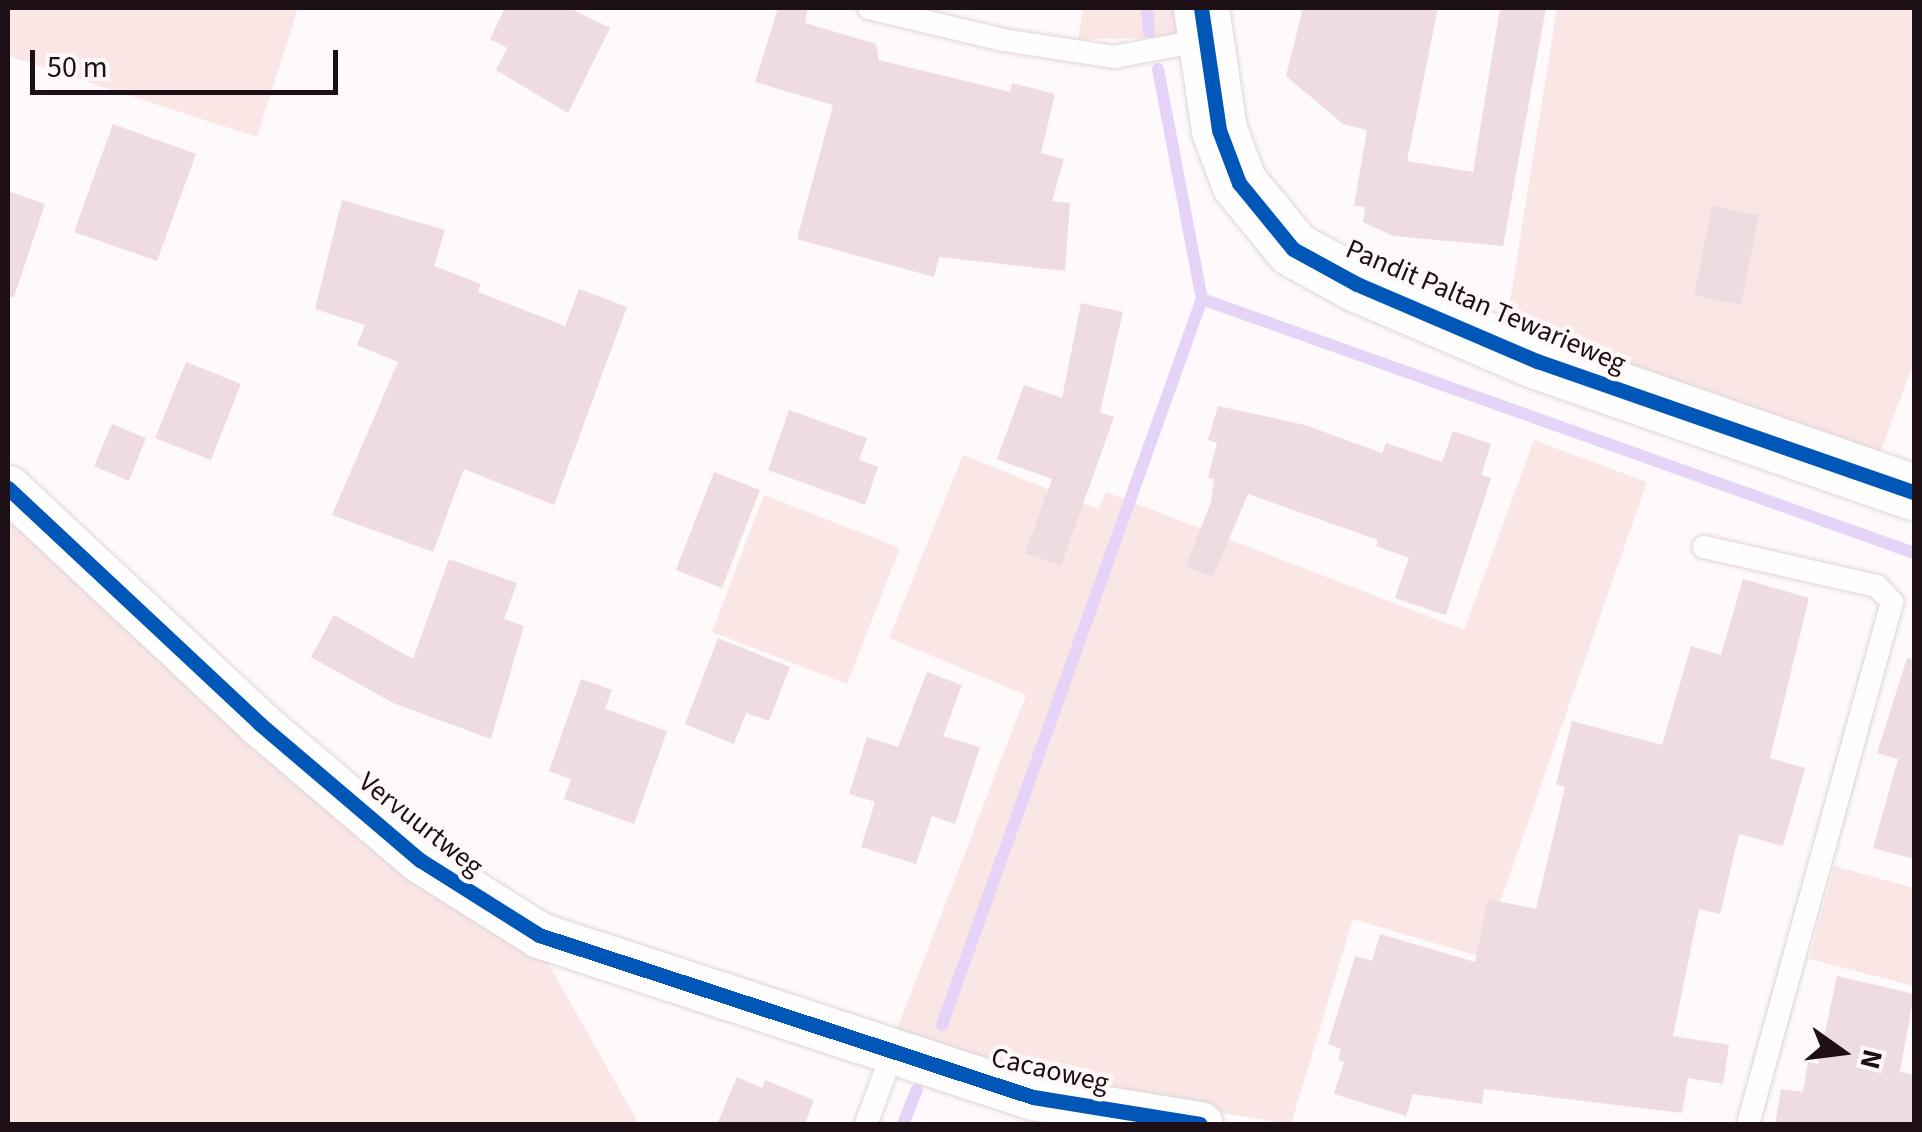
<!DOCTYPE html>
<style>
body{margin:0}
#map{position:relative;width:1922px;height:1132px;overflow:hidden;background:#fef9fb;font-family:"Source Sans 3",sans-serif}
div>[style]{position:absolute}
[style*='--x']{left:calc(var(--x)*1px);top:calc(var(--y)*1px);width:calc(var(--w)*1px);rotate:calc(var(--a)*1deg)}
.green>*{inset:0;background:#fae7e5}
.stream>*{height:12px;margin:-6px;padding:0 6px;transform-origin:6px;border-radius:6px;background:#e6d4f8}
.building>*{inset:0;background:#eedce0}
.roads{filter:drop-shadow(0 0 2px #dfd5da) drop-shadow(0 0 2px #dfd5da)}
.lane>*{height:22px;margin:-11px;padding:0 11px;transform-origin:11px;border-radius:11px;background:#fffefe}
.street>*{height:45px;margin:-22.5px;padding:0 22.5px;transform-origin:22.5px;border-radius:22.5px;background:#fffefe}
.secondary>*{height:55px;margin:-27.5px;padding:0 27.5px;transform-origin:27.5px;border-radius:27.5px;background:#fffefe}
.cycleway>*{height:15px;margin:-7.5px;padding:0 7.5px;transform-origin:7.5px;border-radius:7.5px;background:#0057b8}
span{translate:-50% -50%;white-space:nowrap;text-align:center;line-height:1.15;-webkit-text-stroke:9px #fff8fb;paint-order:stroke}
.street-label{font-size:28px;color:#1c1016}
.frame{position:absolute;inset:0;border:10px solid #1c1016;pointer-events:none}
.north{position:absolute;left:1792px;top:1002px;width:100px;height:100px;-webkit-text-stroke:8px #fff8fb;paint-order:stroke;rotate:104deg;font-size:28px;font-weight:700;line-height:40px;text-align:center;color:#1c1016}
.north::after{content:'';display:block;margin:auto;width:35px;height:45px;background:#1c1016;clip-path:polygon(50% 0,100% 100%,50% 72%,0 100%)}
.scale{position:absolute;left:30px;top:50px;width:308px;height:45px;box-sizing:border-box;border:5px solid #1c1016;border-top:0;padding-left:12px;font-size:30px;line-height:35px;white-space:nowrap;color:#1c1016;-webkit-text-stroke:8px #fff8fb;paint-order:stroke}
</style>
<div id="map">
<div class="green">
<i style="clip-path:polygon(8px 8px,298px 8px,257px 137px,8px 56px)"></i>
<i style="clip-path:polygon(1083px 8px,1180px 8px,1182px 27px,1167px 38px,1078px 39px)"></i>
<i style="clip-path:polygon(1557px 8px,1914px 8px,1914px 362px,1877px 461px,1505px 333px)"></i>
<i style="clip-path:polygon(1534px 440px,1647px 482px,1481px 957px,1353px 919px,1291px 1124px,1065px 1089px,894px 1037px,1026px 695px,889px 638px,963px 455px,1098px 509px,1106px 492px,1464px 630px)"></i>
<i style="clip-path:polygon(764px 495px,900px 548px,847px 684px,712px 632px)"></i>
<i style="clip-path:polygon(8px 502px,197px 689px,447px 905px,547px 961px,639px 1124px,8px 1124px)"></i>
<i style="clip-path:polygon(1834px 866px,1914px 888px,1914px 986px,1809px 959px)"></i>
</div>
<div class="stream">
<i style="--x:1147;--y:8;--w:24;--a:85"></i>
<i style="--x:1158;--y:69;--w:234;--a:79.2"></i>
<i style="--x:942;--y:1025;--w:771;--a:-70.3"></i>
<i style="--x:1202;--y:299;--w:756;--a:19.63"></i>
<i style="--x:903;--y:1124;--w:37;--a:-68"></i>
</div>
<div class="building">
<i style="clip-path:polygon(505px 8px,569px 8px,610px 28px,568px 113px,496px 70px,507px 48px,490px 39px)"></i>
<i style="clip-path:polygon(778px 8px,808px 8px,805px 23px,876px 44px,879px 60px,1010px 92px,1012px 83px,1055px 94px,1041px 153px,1064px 159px,1052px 201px,1070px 203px,1065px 271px,939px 257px,934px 277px,797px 239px,833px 105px,755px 82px)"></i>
<i style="clip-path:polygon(1303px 8px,1438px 8px,1407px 161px,1473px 172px,1500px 8px,1546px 8px,1503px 246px,1393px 236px,1363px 222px,1365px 207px,1354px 206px,1367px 130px,1343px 124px,1286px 76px)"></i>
<i style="clip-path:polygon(113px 124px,196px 154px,157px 261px,74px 232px)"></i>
<i style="clip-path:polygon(8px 191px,45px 204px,14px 297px,8px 296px)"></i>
<i style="clip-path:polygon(342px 200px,445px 230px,434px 266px,481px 284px,478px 292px,565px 326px,579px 289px,627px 307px,554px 505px,464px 469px,433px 552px,332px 515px,398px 362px,357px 345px,365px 325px,315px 309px)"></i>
<i style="clip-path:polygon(1712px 206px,1759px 215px,1741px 305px,1694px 295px)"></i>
<i style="clip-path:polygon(1081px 303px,1123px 312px,1100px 412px,1114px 417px,1061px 566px,1025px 553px,1052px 479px,997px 459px,1024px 385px,1062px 398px)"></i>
<i style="clip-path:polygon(186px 362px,241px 384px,211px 460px,155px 438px)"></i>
<i style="clip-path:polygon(1218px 406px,1305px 425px,1382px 453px,1386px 443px,1442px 462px,1453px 431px,1491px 444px,1481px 475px,1491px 478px,1446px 615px,1395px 598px,1409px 558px,1376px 546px,1378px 540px,1248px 494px,1213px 577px,1186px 566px,1211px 502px,1214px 479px,1208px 478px,1217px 443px,1208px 440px)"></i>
<i style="clip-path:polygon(789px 410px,867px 438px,859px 460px,878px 467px,865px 505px,768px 470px)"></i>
<i style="clip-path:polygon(112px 424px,146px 438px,129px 481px,94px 466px)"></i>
<i style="clip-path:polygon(714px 472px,760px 490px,722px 588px,676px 570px)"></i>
<i style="clip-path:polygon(449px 559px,517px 583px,504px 619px,524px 626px,491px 739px,393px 703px,311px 657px,334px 615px,413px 659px)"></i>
<i style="clip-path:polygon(1743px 579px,1809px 598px,1770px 758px,1805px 768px,1783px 846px,1739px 834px,1720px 914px,1699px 909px,1673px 1036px,1729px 1045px,1723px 1084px,1688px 1078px,1682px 1113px,1484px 1089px,1482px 1104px,1413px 1094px,1406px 1116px,1334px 1094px,1344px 1062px,1338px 1060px,1341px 1049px,1328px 1044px,1355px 956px,1372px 961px,1380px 934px,1475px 962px,1488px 899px,1536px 909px,1565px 787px,1556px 784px,1572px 721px,1662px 745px,1691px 646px,1721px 655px)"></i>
<i style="clip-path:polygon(718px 638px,790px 667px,769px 721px,746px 713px,734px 744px,685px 724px)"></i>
<i style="clip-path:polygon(1907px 658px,1914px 660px,1914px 859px,1873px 848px,1898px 759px,1877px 753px)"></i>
<i style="clip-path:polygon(927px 672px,962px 685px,943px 736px,980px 747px,955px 824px,932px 816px,916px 864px,861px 847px,875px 802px,849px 794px,867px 737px,898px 747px)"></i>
<i style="clip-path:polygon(581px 679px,612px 690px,605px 709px,667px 731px,634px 824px,564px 799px,571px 779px,549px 771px)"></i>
<i style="clip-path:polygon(1837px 976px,1914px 994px,1900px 1072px,1914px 1075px,1914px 1124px,1775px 1124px,1781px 1089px,1803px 1092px,1808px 1062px,1818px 1064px)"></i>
<i style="clip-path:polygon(737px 1077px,762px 1088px,765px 1080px,814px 1100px,805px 1124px,717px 1124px)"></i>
</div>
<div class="roads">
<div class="lane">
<i style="--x:869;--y:8;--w:138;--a:13.4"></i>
<i style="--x:1003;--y:40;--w:112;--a:8.7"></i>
<i style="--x:1114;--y:57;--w:92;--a:-10.7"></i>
<i style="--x:1704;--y:547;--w:177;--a:12.7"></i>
<i style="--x:1877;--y:586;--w:22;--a:47"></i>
<i style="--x:1892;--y:602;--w:541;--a:105.42"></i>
<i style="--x:866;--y:1124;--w:75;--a:-69.6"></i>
</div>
<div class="street">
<i style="--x:8;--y:488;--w:345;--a:43.1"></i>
<i style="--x:260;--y:724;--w:210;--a:40.4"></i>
<i style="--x:420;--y:860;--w:141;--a:32.2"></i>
<i style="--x:539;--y:935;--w:520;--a:18.16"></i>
<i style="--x:1033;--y:1097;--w:169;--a:9.2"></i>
</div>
<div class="secondary">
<i style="--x:1201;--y:8;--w:123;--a:81.6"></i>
<i style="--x:1219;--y:130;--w:57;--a:69.3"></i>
<i style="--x:1239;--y:183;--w:85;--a:50.7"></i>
<i style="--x:1293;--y:249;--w:73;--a:28.7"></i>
<i style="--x:1357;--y:284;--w:196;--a:23.2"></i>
<i style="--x:1537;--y:361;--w:399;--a:19.2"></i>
</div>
</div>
<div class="cycleway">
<i style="--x:1201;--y:8;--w:123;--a:81.6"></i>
<i style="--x:1219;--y:130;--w:57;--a:69.3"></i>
<i style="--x:1239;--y:183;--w:85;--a:50.7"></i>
<i style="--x:1293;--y:249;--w:73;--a:28.7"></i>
<i style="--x:1357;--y:284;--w:196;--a:23.2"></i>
<i style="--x:1537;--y:361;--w:399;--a:19.2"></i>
<i style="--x:8;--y:488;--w:345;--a:43.1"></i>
<i style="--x:260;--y:724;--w:210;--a:40.4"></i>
<i style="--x:420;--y:860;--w:141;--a:32.2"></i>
<i style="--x:539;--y:935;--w:520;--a:18.16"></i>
<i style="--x:1033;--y:1097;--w:169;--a:9.2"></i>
</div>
<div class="street-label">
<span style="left:1486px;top:306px;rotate:23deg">Pandit Paltan Tewarieweg</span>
<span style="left:421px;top:824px;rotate:38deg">Vervuurtweg</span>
<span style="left:1050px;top:1070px;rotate:13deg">Cacaoweg</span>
</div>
<div class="frame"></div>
<div class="north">N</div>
<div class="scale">50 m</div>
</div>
